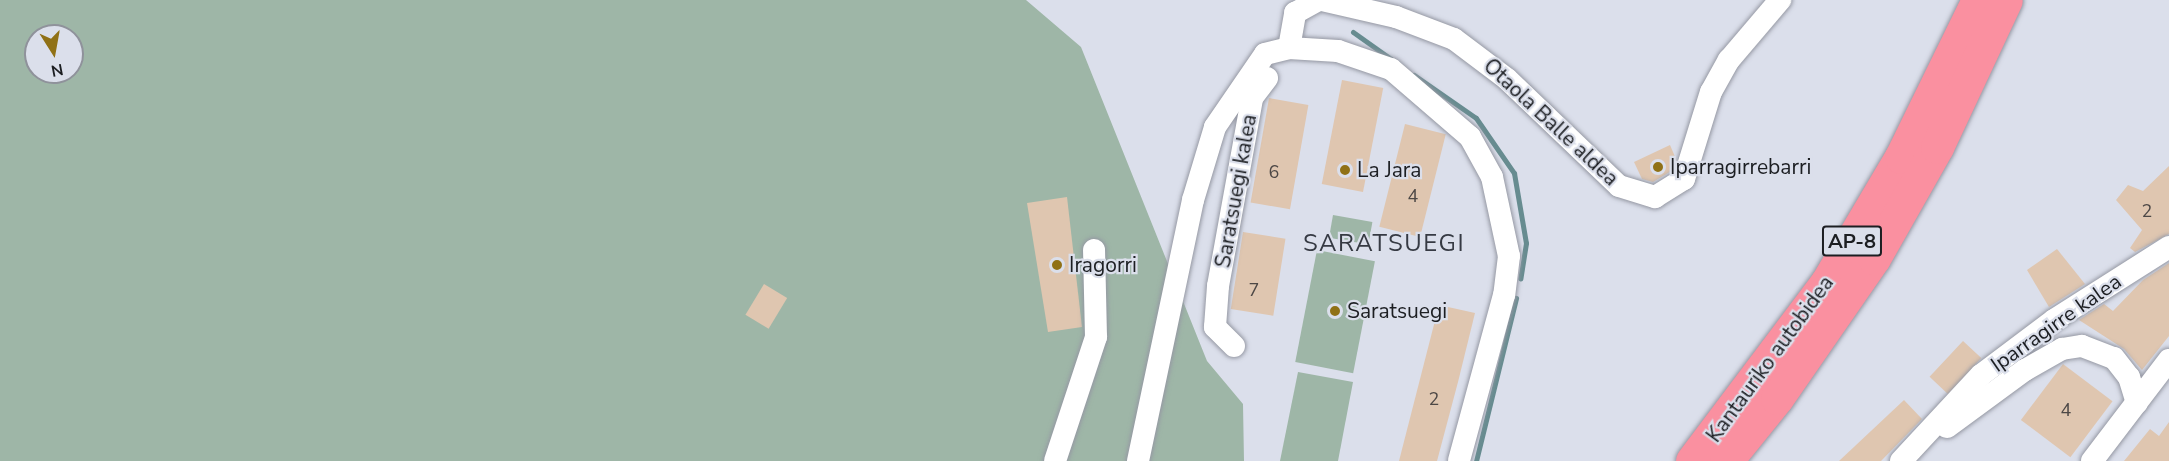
<!DOCTYPE html>
<html>
<head>
<meta charset="utf-8">
<style>
  body { margin:0 }
  #map { position:relative; width:2169px; height:461px; overflow:hidden; background:#dbdfeb; font-family:"Nunito Sans",sans-serif }
  div>[style] { position:absolute }
  [style*='--x'] { left:calc(var(--x)*1px); top:calc(var(--y)*1px); width:calc(var(--w)*1px); rotate:calc(var(--a)*1deg) }
  .green>* { inset:0; background:#9eb6a7; transform-origin:0 0 }
  .stream>* { height:5px; margin:-2.5px; padding:0 2.5px; transform-origin:2.5px; border-radius:2.5px; background:#678c90 }
  .building>* { inset:0; background:#dfc6b0; transform-origin:0 0 }
  .roads { filter:drop-shadow(0 0 2px #9598a3) drop-shadow(0 0 2px #9598a3) }
  .minor>* { height:22px; margin:-11px; padding:0 11px; transform-origin:11px; border-radius:11px; background:#fff }
  .highway>* { height:33px; margin:-16.5px; padding:0 16.5px; transform-origin:16.5px; border-radius:16.5px; background:#fa90a0 }
  .dots>* { width:16px; height:16px; translate:-50% -50%; box-sizing:border-box; border:3px solid #dbdfeb; border-radius:50% }
  span { translate:-50% -50%; white-space:nowrap; text-align:center; line-height:1.15; -webkit-text-stroke:4.5px #dbdfeb; paint-order:stroke }
  .number-label { font-size:18px; color:#4d4846 }
  .number-label span { -webkit-text-stroke-width:0 }
  .shield-label span { padding:2px 4px; background:#dbdfeb; border:2px solid; border-radius:4px; -webkit-text-stroke-width:0 }
  .shield-label { font-size:20px; color:#1c1e22; font-weight:700 }
  .street-label { font-size:21px; color:#1c1e22 }
  .poi-label { font-size:21px; color:#1c1e22 }
  .left { translate:0 -50%; text-align:left }
  .quarter-label { font-size:24px; color:#363a43; letter-spacing:1.5px }
  .north { position:absolute; left:24px; top:24px; width:60px; height:60px; box-sizing:border-box; background:#dbdfeb; border:2px solid #8f929b; border-radius:50%; rotate:169deg; font-size:16px; font-weight:700; line-height:24px; text-align:center; color:#1c1e22 }
  .north::after { content:''; display:block; margin:auto; width:21px; height:27px; background:#907116; clip-path:polygon(50% 0,100% 100%,50% 72%,0 100%) }
</style>
</head>
<body>
<div id="map">
  <div class="green">
    <div style="clip-path:polygon(evenodd,0 0,1026px 0,1081px 47px,1207px 361px,1243px 404px,1244px 461px,0 461px,0 0,36px 36px,72px 36px,72px 72px,36px 72px,36px 36px)"></div>
    <div style="left:1333px;top:215px;width:40px;height:23px;rotate:10deg"></div>
    <div style="left:1317px;top:250px;width:59px;height:114px;rotate:11deg"></div>
    <div style="clip-path:polygon(1298px 372px,1353px 382px,1338px 461px,1280px 461px)"></div>
  </div>
  <div class="stream">
    <div style="--x:1353;--y:32;--w:47;--a:35.4"></div>
    <div style="--x:1414;--y:75;--w:75;--a:34.7"></div>
    <div style="--x:1476;--y:118;--w:67;--a:55.4"></div>
    <div style="--x:1514;--y:173;--w:71;--a:80.3"></div>
    <div style="--x:1526;--y:243;--w:36;--a:99"></div>
    <div style="--x:1476;--y:461;--w:168;--a:-76.2"></div>
  </div>
  <div class="building">
    <div style="left:1342px;top:80px;width:42px;height:106px;rotate:11deg"></div>
    <div style="left:1269px;top:98px;width:40px;height:106px;rotate:10deg"></div>
    <div style="left:1405px;top:124px;width:42px;height:106px;rotate:14deg"></div>
    <div style="clip-path:polygon(1670px 145px,1676px 159px,1673px 170px,1653px 182px,1642px 179px,1634px 162px)"></div>
    <div style="clip-path:polygon(2169px 166px,2169px 234px,2135px 252px,2130px 248px,2142px 230px,2116px 200px,2128px 185px,2143px 191px)"></div>
    <div style="clip-path:polygon(1067px 197px,1082px 327px,1048px 332px,1027px 203px)"></div>
    <div style="left:1243px;top:232px;width:43px;height:78px;rotate:9deg"></div>
    <div style="clip-path:polygon(2057px 249px,2085px 284px,2049px 307px,2027px 270px)"></div>
    <div style="clip-path:polygon(2169px 263px,2169px 336px,2142px 370px,2124px 349px,2079px 320px,2104px 304px,2113px 311px,2143px 280px)"></div>
    <div style="left:764px;top:284px;width:27px;height:36px;rotate:31deg"></div>
    <div style="clip-path:polygon(1439px 305px,1475px 313px,1458px 382px,1437px 461px,1399px 461px)"></div>
    <div style="left:1963px;top:341px;width:25px;height:49px;rotate:43deg"></div>
    <div style="left:2063px;top:364px;width:62px;height:70px;rotate:37deg"></div>
    <div style="clip-path:polygon(1904px 400px,1922px 419px,1881px 461px,1839px 461px)"></div>
    <div style="clip-path:polygon(2169px 422px,2169px 461px,2124px 461px,2150px 429px,2159px 436px)"></div>
  </div>
  <div class="roads">
    <div class="minor">
      <div style="--x:1322;--y:0;--w:76;--a:12.9"></div>
      <div style="--x:1396;--y:17;--w:62;--a:20.8"></div>
      <div style="--x:1454;--y:39;--w:66;--a:37"></div>
      <div style="--x:1507;--y:79;--w:155;--a:43.7"></div>
      <div style="--x:1619;--y:186;--w:38;--a:17"></div>
      <div style="--x:1655;--y:197;--w:34;--a:-32"></div>
      <div style="--x:1684;--y:179;--w:91;--a:-72.8"></div>
      <div style="--x:1711;--y:92;--w:37;--a:-61"></div>
      <div style="--x:1729;--y:60;--w:79;--a:-49.6"></div>
      <div style="--x:1289;--y:48;--w:36;--a:-80"></div>
      <div style="--x:1295;--y:13;--w:26;--a:-29"></div>
      <div style="--x:1234;--y:346;--w:27;--a:-135"></div>
      <div style="--x:1215;--y:327;--w:41;--a:-85.8"></div>
      <div style="--x:1218;--y:286;--w:191;--a:-79.7"></div>
      <div style="--x:1252;--y:98;--w:25;--a:-53"></div>
      <div style="--x:1947;--y:427;--w:97;--a:-36.2"></div>
      <div style="--x:2025;--y:370;--w:43;--a:-29.6"></div>
      <div style="--x:2062;--y:349;--w:20;--a:-9"></div>
      <div style="--x:2082;--y:346;--w:34;--a:21"></div>
      <div style="--x:2114;--y:358;--w:24;--a:52"></div>
      <div style="--x:2129;--y:377;--w:27;--a:73"></div>
      <div style="--x:1055;--y:461;--w:131;--a:-71.7"></div>
      <div style="--x:1096;--y:337;--w:87;--a:-91.3"></div>
      <div style="--x:1138;--y:461;--w:267;--a:-78.1"></div>
      <div style="--x:1193;--y:200;--w:76;--a:-73.2"></div>
      <div style="--x:1215;--y:127;--w:88;--a:-55.6"></div>
      <div style="--x:1265;--y:54;--w:25;--a:-14"></div>
      <div style="--x:1289;--y:48;--w:49;--a:3.5"></div>
      <div style="--x:1338;--y:51;--w:56;--a:18.8"></div>
      <div style="--x:1391;--y:69;--w:104;--a:40.7"></div>
      <div style="--x:1470;--y:137;--w:46;--a:61.2"></div>
      <div style="--x:1492;--y:177;--w:81;--a:77.9"></div>
      <div style="--x:1509;--y:256;--w:39;--a:97"></div>
      <div style="--x:1504;--y:295;--w:172;--a:105.2"></div>
      <div style="--x:1901;--y:461;--w:117;--a:-47.1"></div>
      <div style="--x:1981;--y:375;--w:91;--a:-37"></div>
      <div style="--x:2054;--y:320;--w:136;--a:-32.4"></div>
      <div style="--x:2092;--y:461;--w:127;--a:-52.7"></div>
    </div>
    <div class="highway">
      <div style="--x:1692;--y:461;--w:224;--a:-53"></div>
      <div style="--x:1827;--y:282;--w:145;--a:-59.4"></div>
      <div style="--x:1901;--y:157;--w:175;--a:-63.9"></div>
      <div style="--x:1726;--y:461;--w:81;--a:-51"></div>
      <div style="--x:1777;--y:398;--w:170;--a:-55.3"></div>
      <div style="--x:1874;--y:258;--w:128;--a:-60.4"></div>
      <div style="--x:1937;--y:147;--w:162;--a:-64.9"></div>
    </div>
  </div>
  <div class="dots">
    <div style="left:1658px;top:167px;background:#907116"></div>
    <div style="left:1345px;top:170px;background:#907116"></div>
    <div style="left:1057px;top:265px;background:#907116"></div>
    <div style="left:1335px;top:311px;background:#907116"></div>
  </div>
  <div class="number-label">
    <span style="left:1274px;top:172px">6</span>
    <span style="left:1413px;top:196px">4</span>
    <span style="left:2147px;top:211px">2</span>
    <span style="left:1254px;top:290px">7</span>
    <span style="left:1434px;top:399px">2</span>
    <span style="left:2066px;top:410px">4</span>
  </div>
  <div class="shield-label">
    <span style="left:1852px;top:241px">AP-8</span>
  </div>
  <div class="street-label">
    <span style="left:1551px;top:122px;rotate:43deg">Otaola Balle aldea</span>
    <span style="left:1236px;top:191px;rotate:-80deg">Saratsuegi kalea</span>
    <span style="left:2056px;top:323px;rotate:-35deg">Iparragirre kalea</span>
    <span style="left:1770px;top:359px;rotate:-54deg">Kantauriko autobidea</span>
  </div>
  <div class="poi-label">
    <span class="left" style="left:1670px;top:167px">Iparragirrebarri</span>
    <span class="left" style="left:1357px;top:170px">La Jara</span>
    <span class="left" style="left:1069px;top:265px">Iragorri</span>
    <span class="left" style="left:1347px;top:311px">Saratsuegi</span>
  </div>
  <div class="quarter-label">
    <span style="left:1384px;top:244px">SARATSUEGI</span>
  </div>
  <div class="north">N</div>
</div>
</body>
</html>
